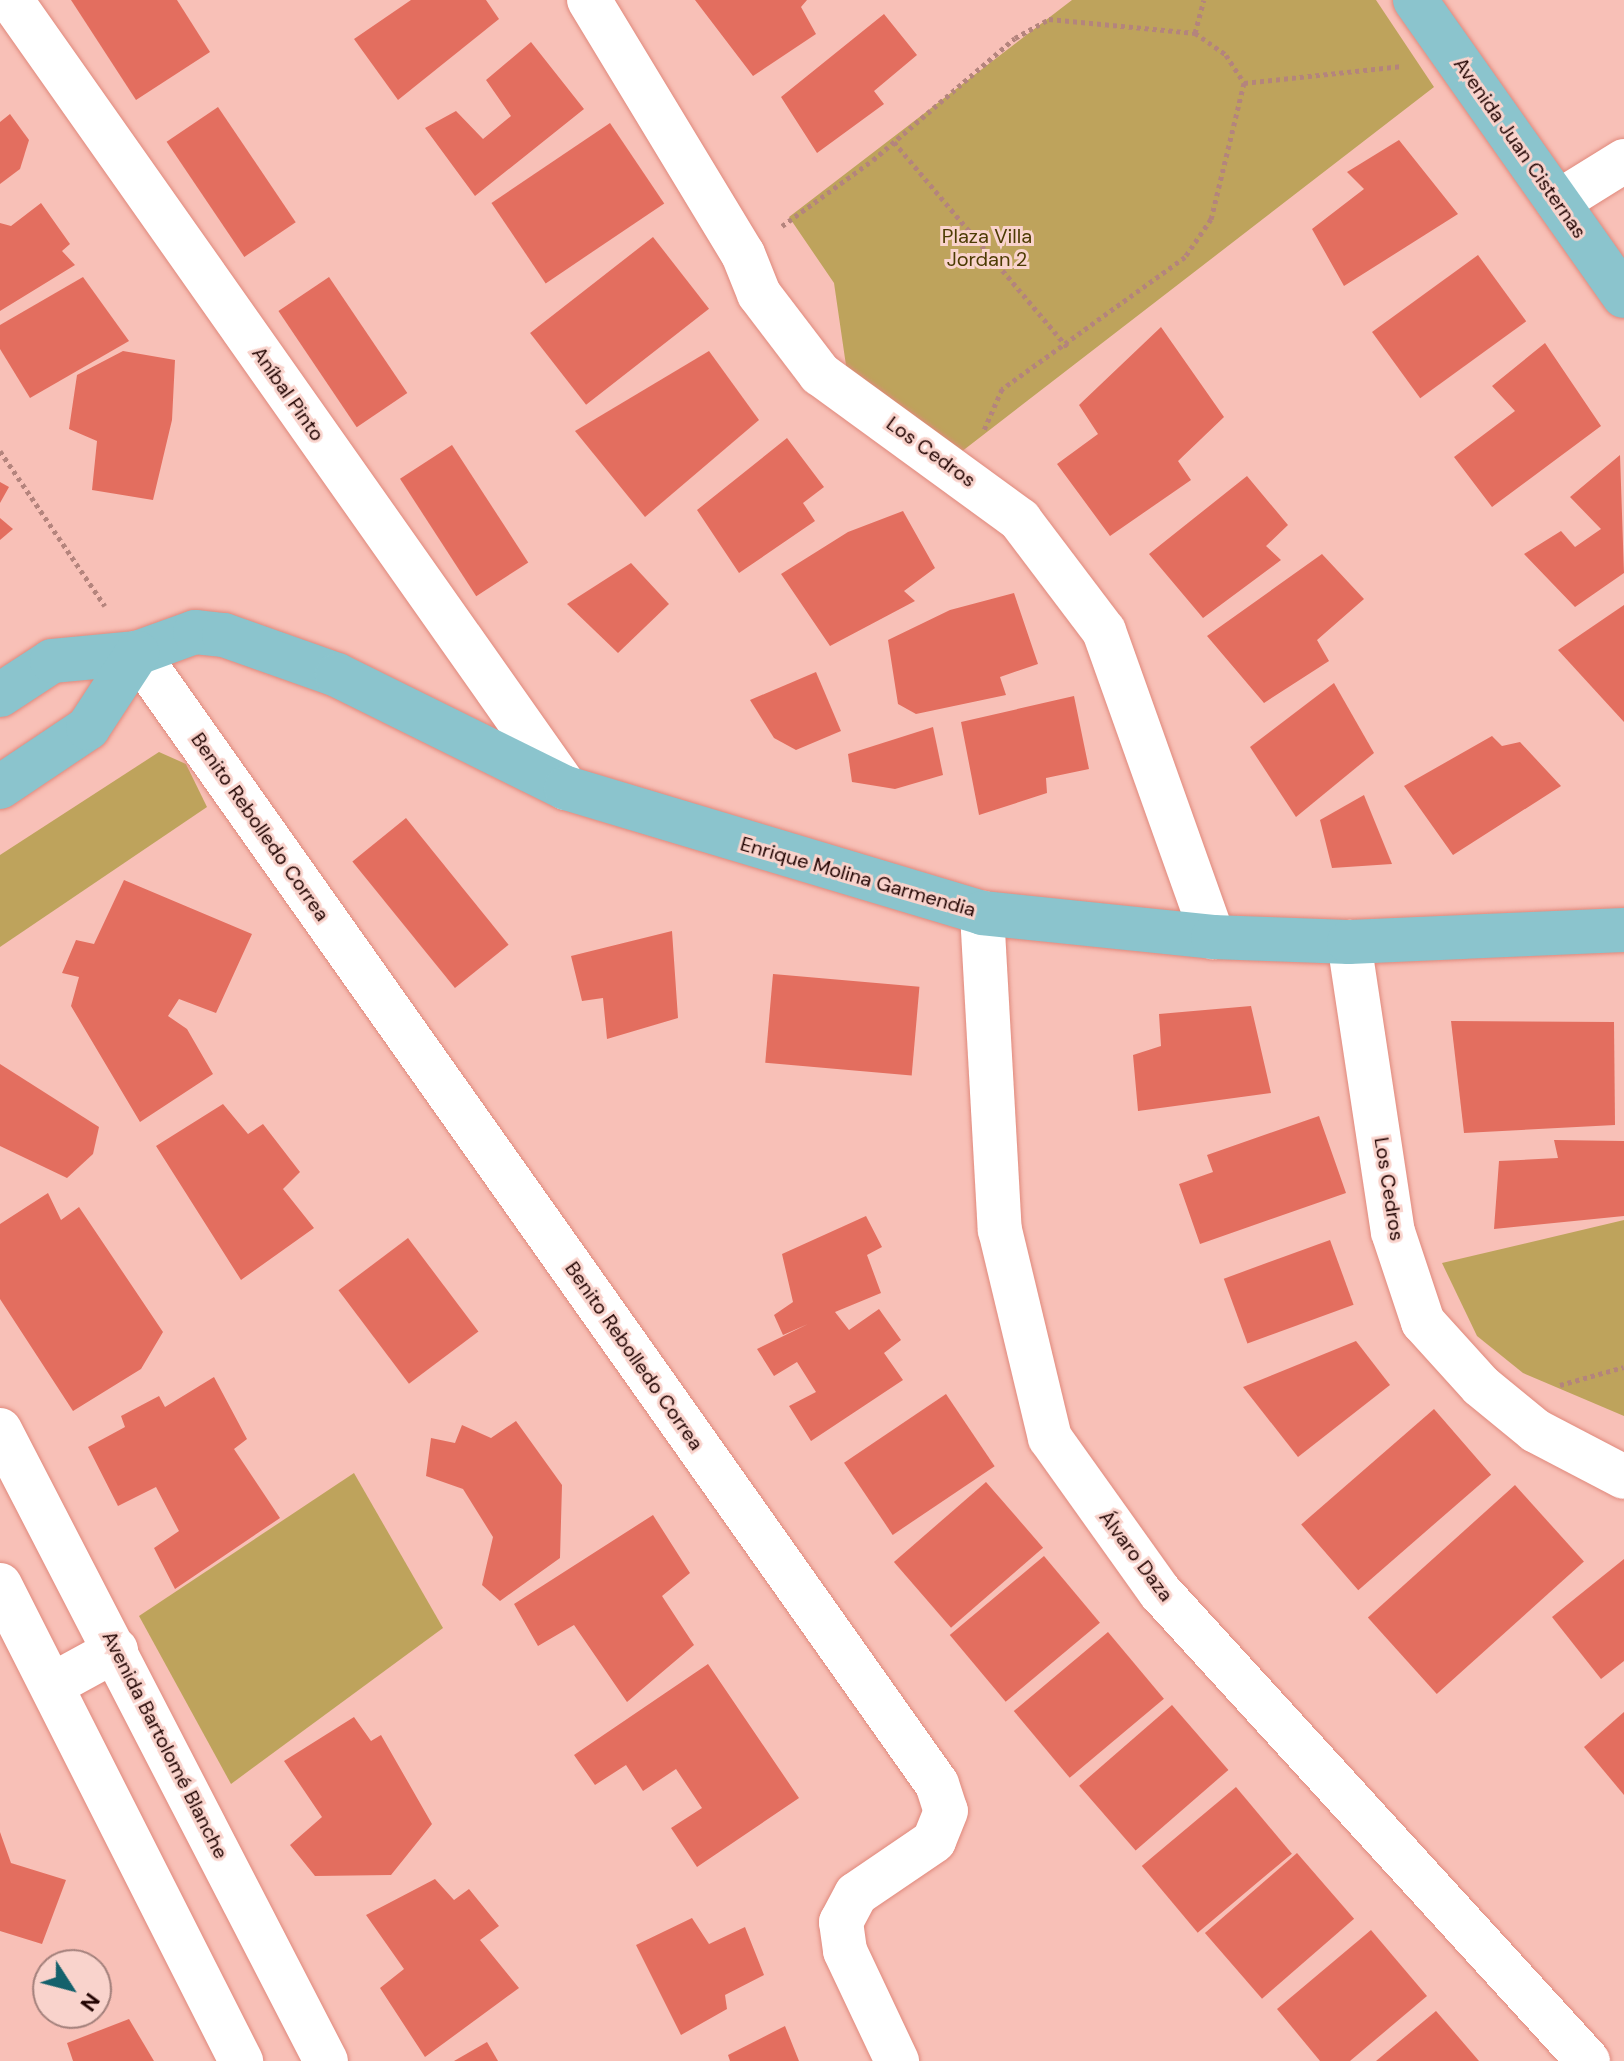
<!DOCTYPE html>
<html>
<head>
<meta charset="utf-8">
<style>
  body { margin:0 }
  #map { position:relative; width:1624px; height:2061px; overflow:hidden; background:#f8c0b7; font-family:"DM Sans",sans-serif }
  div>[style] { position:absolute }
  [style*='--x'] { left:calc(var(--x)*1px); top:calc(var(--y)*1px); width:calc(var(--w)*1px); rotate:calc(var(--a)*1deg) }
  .green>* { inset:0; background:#bea35c }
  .building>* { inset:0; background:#e36e5f; transform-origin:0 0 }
  .path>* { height:5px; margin-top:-2.5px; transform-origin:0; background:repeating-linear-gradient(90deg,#b4847d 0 4px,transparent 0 8px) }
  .roads { filter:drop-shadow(0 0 2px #e0897c) drop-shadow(0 0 2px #e0897c) }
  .minor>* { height:44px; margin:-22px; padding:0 22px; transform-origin:22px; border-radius:22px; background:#fff }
  .major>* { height:44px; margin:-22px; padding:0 22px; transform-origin:22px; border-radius:22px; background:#8bc4cd }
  span { translate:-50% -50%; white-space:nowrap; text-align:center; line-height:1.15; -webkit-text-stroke:6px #f9d3cc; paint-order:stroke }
  .street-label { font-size:20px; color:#220402 }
  .park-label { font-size:20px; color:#4c3b03 }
  .north { position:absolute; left:32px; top:1949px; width:80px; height:80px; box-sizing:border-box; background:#f9d3cc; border:2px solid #a3807b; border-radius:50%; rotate:126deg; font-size:22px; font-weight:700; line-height:32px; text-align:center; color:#220402 }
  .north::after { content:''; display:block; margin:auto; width:28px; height:36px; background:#14616c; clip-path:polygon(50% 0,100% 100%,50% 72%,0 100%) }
</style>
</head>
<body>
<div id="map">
  <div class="green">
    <div style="clip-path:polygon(1072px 0,1376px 0,1434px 87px,952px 459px,849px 386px,834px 283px,789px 217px)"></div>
    <div style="clip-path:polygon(159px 752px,186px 764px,207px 807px,0 947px,0 855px)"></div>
    <div style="clip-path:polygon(1624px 1220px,1624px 1416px,1523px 1373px,1477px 1336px,1442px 1263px)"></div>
    <div style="clip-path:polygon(354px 1473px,443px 1628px,231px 1784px,139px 1616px)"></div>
  </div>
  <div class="building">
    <div style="clip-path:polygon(71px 0,177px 0,210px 52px,136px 100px)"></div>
    <div style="clip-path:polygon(411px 0,486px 0,499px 19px,398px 100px,354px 39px)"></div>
    <div style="clip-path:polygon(695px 0,807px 0,801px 7px,816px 34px,753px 76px)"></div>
    <div style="clip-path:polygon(884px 14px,917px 55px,874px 91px,884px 104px,817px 153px,781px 97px)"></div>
    <div style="clip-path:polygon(531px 42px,584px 109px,475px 196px,425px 128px,456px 111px,483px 139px,511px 116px,486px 80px)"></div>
    <div style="left:218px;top:107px;width:139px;height:62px;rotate:56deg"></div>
    <div style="clip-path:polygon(10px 114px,29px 140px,20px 169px,0 184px,0 122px)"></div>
    <div style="left:610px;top:123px;width:97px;height:143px;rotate:56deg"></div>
    <div style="clip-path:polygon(1399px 140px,1458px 214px,1344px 286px,1312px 229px,1364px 189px,1347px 172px)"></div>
    <div style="clip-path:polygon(41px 203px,70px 244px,62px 251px,75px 265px,0 311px,0 223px,11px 226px)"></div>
    <div style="left:653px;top:237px;width:91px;height:156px;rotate:52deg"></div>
    <div style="left:1478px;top:255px;width:82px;height:131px;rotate:54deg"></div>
    <div style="clip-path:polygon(83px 277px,129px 341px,30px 398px,0 349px,0 325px)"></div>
    <div style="left:329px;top:277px;width:140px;height:61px;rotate:56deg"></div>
    <div style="clip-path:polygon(1161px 327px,1224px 417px,1178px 461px,1191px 480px,1110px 536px,1057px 464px,1098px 434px,1079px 405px)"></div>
    <div style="clip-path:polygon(1545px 343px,1601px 426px,1492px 507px,1454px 457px,1515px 411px,1492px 386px)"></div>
    <div style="clip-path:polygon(123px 351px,175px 360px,172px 420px,153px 500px,92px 490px,97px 441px,69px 429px,77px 375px)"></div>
    <div style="clip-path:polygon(709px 351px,759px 420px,645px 517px,575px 431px)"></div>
    <div style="clip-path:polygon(787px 438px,824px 487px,803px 503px,815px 521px,739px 573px,697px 510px)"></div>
    <div style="left:452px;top:445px;width:140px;height:62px;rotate:57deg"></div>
    <div style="clip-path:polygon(1620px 455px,1624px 573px,1575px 607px,1524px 554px,1561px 531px,1575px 547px,1601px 529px,1570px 497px)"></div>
    <div style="clip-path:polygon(1247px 476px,1288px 525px,1266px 546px,1281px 560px,1203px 618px,1149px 554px)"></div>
    <div style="clip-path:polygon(0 482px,9px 487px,0 503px)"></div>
    <div style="clip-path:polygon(903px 511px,935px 568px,904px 591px,915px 601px,830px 646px,781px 574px,848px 532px)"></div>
    <div style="clip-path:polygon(0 518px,13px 529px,0 540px)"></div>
    <div style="clip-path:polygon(1322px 554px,1364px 599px,1317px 640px,1329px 661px,1264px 703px,1207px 636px)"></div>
    <div style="clip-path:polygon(631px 563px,669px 604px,618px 653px,567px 604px)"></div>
    <div style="clip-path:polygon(1014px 593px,1038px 664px,1000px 677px,1006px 695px,916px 714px,898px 704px,888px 640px,950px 610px)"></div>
    <div style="clip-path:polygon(1624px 605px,1624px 722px,1558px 650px)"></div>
    <div style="clip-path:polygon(816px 672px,841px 731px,796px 750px,774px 738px,750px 700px)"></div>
    <div style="clip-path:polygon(1334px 683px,1374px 753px,1296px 817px,1250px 747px)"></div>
    <div style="clip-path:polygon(1074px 696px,1089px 769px,1046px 778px,1047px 793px,979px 815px,961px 722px)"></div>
    <div style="clip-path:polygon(933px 727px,943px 775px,895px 789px,852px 782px,848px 754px)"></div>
    <div style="clip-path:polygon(1492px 736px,1502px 746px,1520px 742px,1561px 786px,1453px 855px,1404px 786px)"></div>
    <div style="clip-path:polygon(1364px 795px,1392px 864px,1332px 868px,1320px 820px)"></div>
    <div style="left:406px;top:818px;width:163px;height:69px;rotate:51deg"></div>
    <div style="clip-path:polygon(124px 880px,252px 934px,216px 1013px,179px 999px,168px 1016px,187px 1029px,213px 1074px,140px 1122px,71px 1006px,79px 977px,62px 973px,76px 940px,94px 944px)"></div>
    <div style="clip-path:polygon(672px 931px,678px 1018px,607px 1039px,603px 998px,582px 1001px,571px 956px)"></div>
    <div style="left:773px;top:974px;width:147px;height:89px;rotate:5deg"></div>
    <div style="clip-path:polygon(1251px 1006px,1271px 1093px,1138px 1111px,1133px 1055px,1161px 1046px,1159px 1014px)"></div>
    <div style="clip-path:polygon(1451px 1021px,1614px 1022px,1615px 1125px,1464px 1133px)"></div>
    <div style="clip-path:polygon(0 1064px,99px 1127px,93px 1154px,67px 1178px,0 1146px)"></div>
    <div style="clip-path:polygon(223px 1104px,248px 1134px,263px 1124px,300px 1172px,283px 1189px,314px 1228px,241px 1280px,156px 1146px)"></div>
    <div style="clip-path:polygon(1319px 1116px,1346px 1193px,1200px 1244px,1179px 1184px,1213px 1172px,1207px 1155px)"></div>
    <div style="clip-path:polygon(1554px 1140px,1624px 1141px,1624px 1216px,1494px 1229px,1499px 1161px,1558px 1158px)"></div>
    <div style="clip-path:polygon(48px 1193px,61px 1220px,79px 1207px,163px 1332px,141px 1369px,73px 1411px,0 1299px,0 1224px)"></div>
    <div style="clip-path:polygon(866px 1216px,882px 1247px,867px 1255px,881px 1293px,835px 1312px,849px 1330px,879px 1309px,901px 1340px,884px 1353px,903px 1380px,811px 1441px,789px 1406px,816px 1392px,797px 1362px,774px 1376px,757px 1349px,808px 1324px,783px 1335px,774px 1315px,793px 1302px,782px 1254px)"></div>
    <div style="left:408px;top:1238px;width:117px;height:87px;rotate:53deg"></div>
    <div style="left:1330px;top:1240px;width:69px;height:113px;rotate:70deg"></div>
    <div style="clip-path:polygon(1356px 1341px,1390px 1385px,1298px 1457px,1243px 1387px)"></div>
    <div style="clip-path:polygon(214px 1377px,247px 1439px,234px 1449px,280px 1518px,175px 1589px,154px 1548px,179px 1531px,156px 1487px,118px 1506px,88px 1447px,125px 1427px,121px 1416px,159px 1396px,165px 1407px)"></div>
    <div style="left:946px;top:1394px;width:87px;height:123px;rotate:56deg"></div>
    <div style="left:1434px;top:1409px;width:87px;height:176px;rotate:49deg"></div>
    <div style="clip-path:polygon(516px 1421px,562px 1485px,560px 1558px,500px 1601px,482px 1585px,493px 1537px,463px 1489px,426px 1476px,431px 1438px,455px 1443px,462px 1425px,491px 1438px)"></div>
    <div style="left:986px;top:1482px;width:87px;height:122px;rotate:49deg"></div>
    <div style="left:1515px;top:1485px;width:103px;height:198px;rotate:48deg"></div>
    <div style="clip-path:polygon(653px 1515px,690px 1573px,662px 1596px,694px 1645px,627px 1702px,574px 1625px,538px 1646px,514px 1604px)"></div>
    <div style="left:1044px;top:1556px;width:87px;height:123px;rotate:50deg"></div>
    <div style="clip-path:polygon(1624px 1559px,1624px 1661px,1601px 1679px,1552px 1617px)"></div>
    <div style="left:1108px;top:1632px;width:87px;height:123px;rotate:50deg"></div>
    <div style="clip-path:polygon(708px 1664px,799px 1798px,697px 1867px,671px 1828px,702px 1808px,676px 1769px,643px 1791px,626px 1765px,595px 1785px,574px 1755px)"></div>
    <div style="left:1172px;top:1705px;width:86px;height:123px;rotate:49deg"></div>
    <div style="clip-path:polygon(1624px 1712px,1624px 1795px,1584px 1747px)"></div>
    <div style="clip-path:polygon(354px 1717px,371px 1741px,381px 1735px,432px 1824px,391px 1875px,315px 1876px,290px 1845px,322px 1817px,284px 1761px)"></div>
    <div style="left:1236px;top:1787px;width:87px;height:123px;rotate:50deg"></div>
    <div style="clip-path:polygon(0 1832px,11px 1863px,66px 1880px,42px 1944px,0 1931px)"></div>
    <div style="left:1297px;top:1853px;width:87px;height:122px;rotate:49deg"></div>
    <div style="clip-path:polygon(435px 1879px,454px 1900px,469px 1889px,499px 1926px,480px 1940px,519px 1988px,425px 2057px,380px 1988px,404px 1969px,366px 1915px)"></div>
    <div style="clip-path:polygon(692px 1918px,709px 1944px,745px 1927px,764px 1975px,725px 1995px,727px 2009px,681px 2035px,636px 1945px)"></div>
    <div style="clip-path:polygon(1371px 1930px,1427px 1996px,1350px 2061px,1320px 2061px,1277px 2009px)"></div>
    <div style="clip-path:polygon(1436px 2011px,1479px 2061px,1376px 2061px)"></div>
    <div style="clip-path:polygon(129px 2019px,154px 2061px,73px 2061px,67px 2043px)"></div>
    <div style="clip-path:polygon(785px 2026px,799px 2061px,730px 2061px,728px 2055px)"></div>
    <div style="clip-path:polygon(487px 2042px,498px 2061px,454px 2061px)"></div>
  </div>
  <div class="path">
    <div style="--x:1195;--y:33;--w:34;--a:-75"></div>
    <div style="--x:1244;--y:83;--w:159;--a:-6.1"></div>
    <div style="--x:894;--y:142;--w:270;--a:49.8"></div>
    <div style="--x:782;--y:226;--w:112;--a:-36"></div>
    <div style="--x:873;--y:160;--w:187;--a:-40.7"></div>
    <div style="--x:1015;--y:38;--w:39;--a:-29"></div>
    <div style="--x:1049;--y:19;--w:147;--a:5.5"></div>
    <div style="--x:1195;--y:33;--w:38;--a:35"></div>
    <div style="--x:1226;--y:55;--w:33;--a:57"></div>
    <div style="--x:1244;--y:83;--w:140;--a:103.6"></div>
    <div style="--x:1211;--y:219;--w:46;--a:124.4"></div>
    <div style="--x:1185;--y:257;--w:226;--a:144.2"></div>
    <div style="--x:1002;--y:389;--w:45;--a:113.7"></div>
    <div style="--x:0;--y:451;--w:187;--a:55.9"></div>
    <div style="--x:1560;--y:1385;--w:66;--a:-15.7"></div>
  </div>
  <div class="roads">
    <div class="minor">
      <div style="--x:11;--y:0;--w:964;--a:54.84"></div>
      <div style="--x:589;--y:0;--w:297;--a:58.8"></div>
      <div style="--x:743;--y:254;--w:43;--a:68.2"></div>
      <div style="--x:759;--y:294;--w:101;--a:52.7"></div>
      <div style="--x:820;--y:374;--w:248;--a:36.1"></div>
      <div style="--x:1020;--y:520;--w:139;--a:52.9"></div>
      <div style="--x:1104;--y:631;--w:325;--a:70.4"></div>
      <div style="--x:1558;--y:202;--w:78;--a:-31.8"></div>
      <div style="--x:137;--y:653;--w:1385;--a:54.73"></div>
      <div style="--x:937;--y:1784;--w:28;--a:72"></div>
      <div style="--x:946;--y:1811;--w:32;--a:112"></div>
      <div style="--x:934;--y:1841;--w:94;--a:145.8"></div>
      <div style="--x:856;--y:1894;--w:32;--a:118"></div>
      <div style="--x:841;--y:1922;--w:29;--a:82"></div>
      <div style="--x:845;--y:1951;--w:122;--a:64.7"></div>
      <div style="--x:982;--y:913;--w:318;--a:86.8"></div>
      <div style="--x:1000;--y:1230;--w:214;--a:76.5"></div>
      <div style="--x:1050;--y:1438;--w:189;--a:54.5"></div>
      <div style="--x:1160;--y:1592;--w:635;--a:47.62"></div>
      <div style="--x:1349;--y:942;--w:293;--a:81.4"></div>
      <div style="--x:1393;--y:1232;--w:95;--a:71.6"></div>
      <div style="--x:1423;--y:1322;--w:86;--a:47.8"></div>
      <div style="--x:1481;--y:1386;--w:71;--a:39.3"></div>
      <div style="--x:1536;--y:1431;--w:99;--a:27.6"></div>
      <div style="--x:0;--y:1430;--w:710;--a:62.68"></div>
      <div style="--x:0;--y:1585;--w:534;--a:63.15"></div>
      <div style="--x:52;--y:1685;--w:73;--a:-28.7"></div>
    </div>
    <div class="major">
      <div style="--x:1415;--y:0;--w:362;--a:54.8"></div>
      <div style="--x:0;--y:695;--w:62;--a:-33.2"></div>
      <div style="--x:52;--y:661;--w:85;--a:-5.4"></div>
      <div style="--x:137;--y:653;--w:62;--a:-19.9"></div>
      <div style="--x:195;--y:632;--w:29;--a:6"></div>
      <div style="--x:224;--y:635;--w:120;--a:19.5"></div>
      <div style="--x:337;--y:675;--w:255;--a:26.3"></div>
      <div style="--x:566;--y:788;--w:434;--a:16.7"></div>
      <div style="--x:982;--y:913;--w:232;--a:5.9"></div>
      <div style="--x:1213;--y:937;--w:136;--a:2.1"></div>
      <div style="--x:1349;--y:942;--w:275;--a:-2.5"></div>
      <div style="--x:0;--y:787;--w:106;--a:-33.8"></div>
      <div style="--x:88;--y:728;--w:90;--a:-56.8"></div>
    </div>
  </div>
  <div class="street-label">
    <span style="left:1520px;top:148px;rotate:55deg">Avenida Juan Cisternas</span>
    <span style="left:288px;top:394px;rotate:55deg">Aníbal Pinto</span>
    <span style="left:931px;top:452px;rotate:36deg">Los Cedros</span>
    <span style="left:260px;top:827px;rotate:55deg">Benito Rebolledo Correa</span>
    <span style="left:858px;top:877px;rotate:16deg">Enrique Molina Garmendia</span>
    <span style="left:1389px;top:1189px;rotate:81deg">Los Cedros</span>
    <span style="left:634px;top:1356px;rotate:55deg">Benito Rebolledo Correa</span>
    <span style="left:1136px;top:1556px;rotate:53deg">Álvaro Daza</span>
    <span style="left:165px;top:1745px;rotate:63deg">Avenida Bartolomé Blanche</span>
  </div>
  <div class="park-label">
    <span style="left:987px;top:248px">Plaza Villa<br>Jordan 2</span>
  </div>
  <div class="north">N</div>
</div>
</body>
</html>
